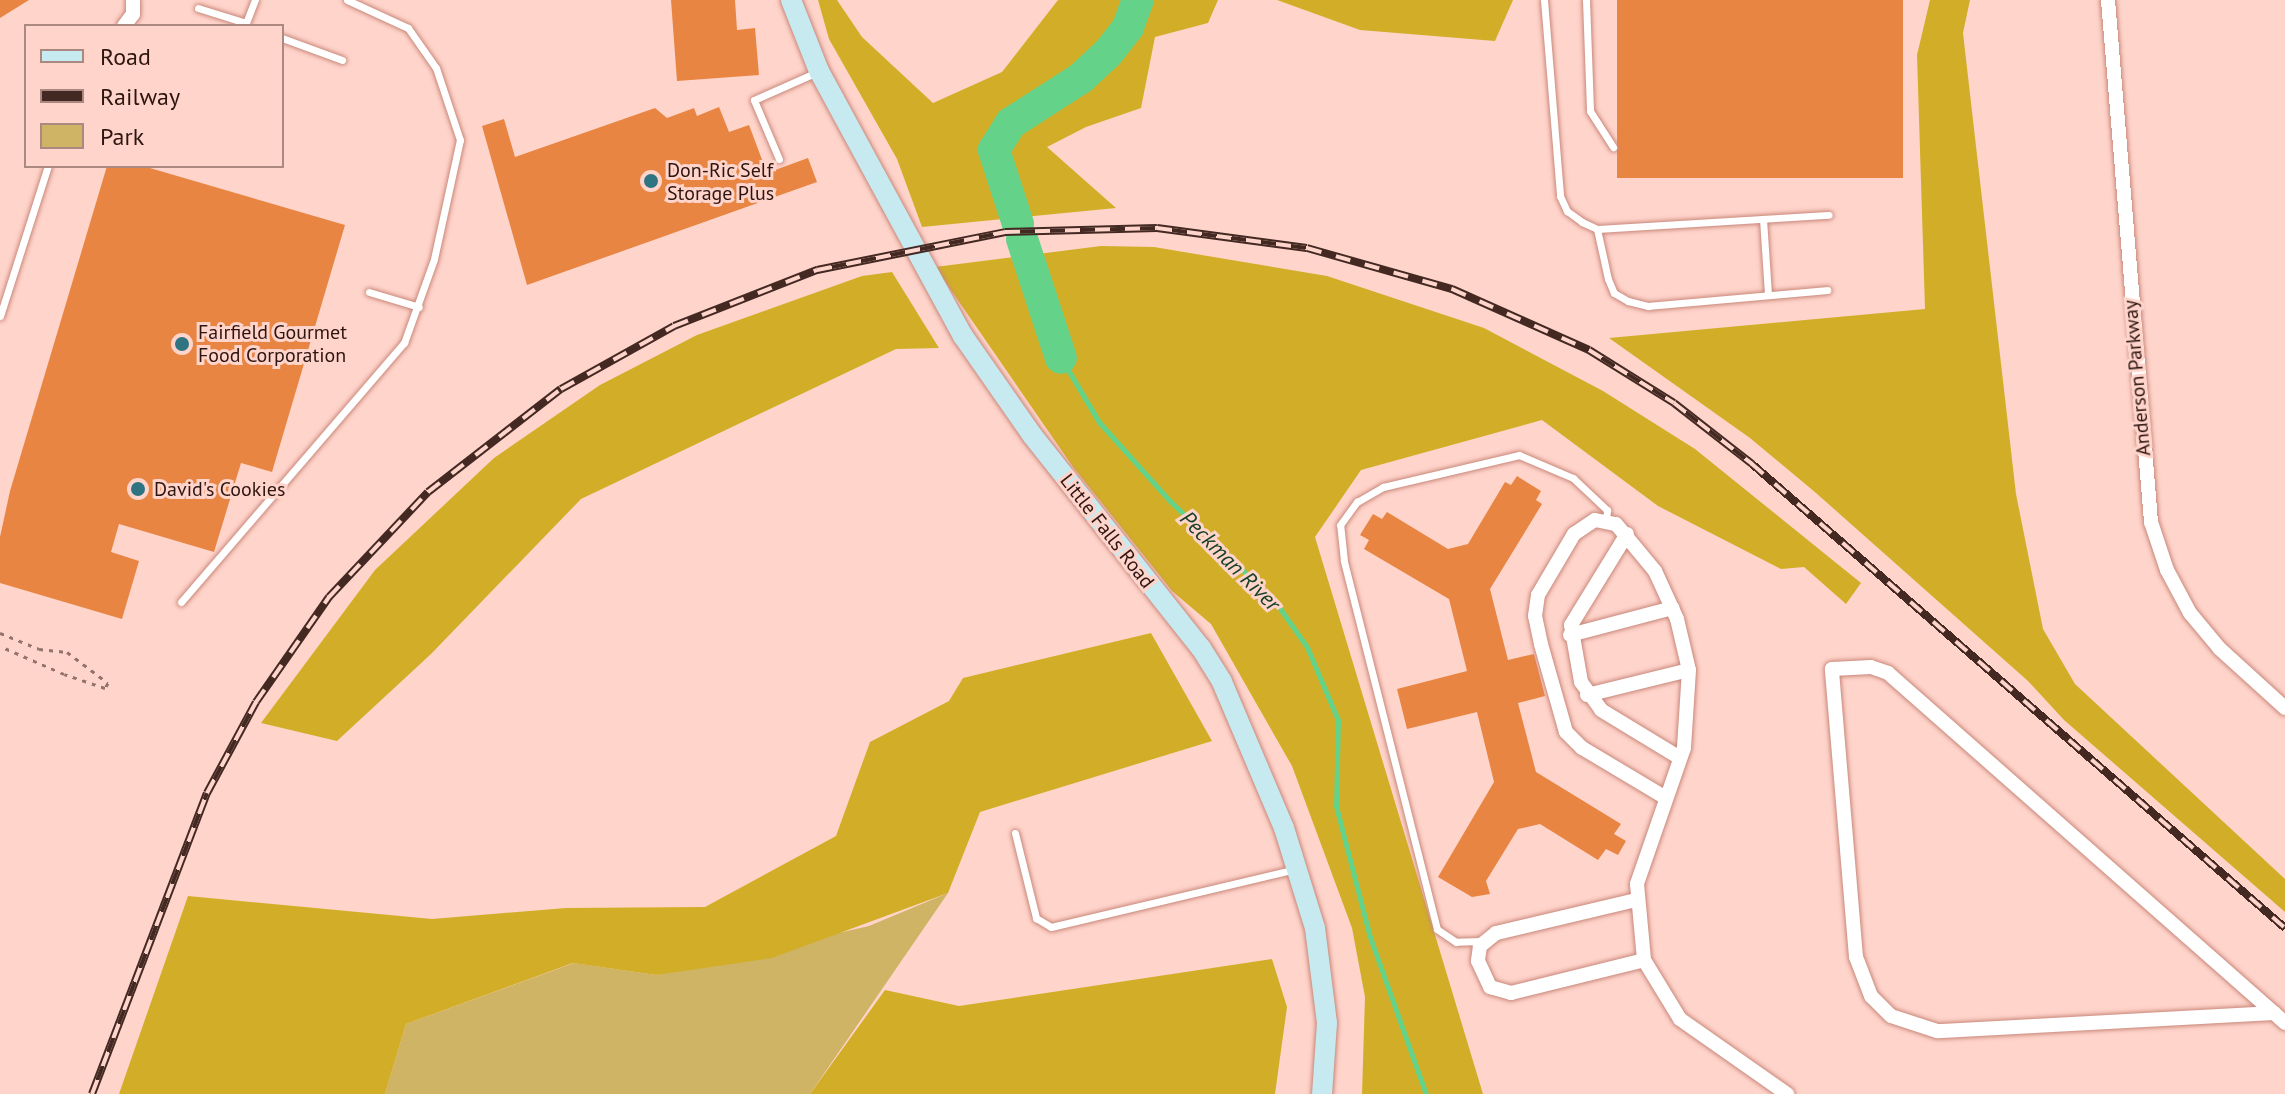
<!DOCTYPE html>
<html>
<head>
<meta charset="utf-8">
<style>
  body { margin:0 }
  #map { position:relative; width:2285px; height:1094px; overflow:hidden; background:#ffd4cb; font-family:"PT Sans",sans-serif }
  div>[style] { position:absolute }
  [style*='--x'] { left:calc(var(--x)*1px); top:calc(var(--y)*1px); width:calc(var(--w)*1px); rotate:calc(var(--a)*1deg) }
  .green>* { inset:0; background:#ceb464 }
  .forest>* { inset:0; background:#d2ae28 }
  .stream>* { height:5px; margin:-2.5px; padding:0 2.5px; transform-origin:2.5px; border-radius:2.5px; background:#65d289 }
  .river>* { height:32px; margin:-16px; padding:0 16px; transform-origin:16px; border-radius:16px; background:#65d289 }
  .building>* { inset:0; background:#e88542; transform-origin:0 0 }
  .path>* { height:3px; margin-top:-1.5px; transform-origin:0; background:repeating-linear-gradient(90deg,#94736c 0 4px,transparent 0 10px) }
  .roads { filter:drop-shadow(0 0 2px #c9887a) drop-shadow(0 0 2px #c9887a) }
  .lane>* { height:7px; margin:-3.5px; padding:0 3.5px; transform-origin:3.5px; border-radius:3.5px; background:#fff }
  .street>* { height:14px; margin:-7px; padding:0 7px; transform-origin:7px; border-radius:7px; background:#fff }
  .secondary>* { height:20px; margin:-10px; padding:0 10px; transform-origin:10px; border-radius:10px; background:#c7eaf1 }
  .rail>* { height:8px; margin-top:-4px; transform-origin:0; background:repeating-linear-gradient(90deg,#ffd4cb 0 15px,#442923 0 30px); box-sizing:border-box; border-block:2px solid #442923 }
  .dots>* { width:22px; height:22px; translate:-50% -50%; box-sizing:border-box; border:4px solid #ffd4cb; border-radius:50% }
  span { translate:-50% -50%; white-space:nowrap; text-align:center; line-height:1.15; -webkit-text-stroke:6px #ffd4cb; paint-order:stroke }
  .poi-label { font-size:20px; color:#2e1510 }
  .left { translate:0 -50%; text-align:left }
  .street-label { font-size:20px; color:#2e1510 }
  .water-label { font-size:22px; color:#154125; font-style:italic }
  .legend { position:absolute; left:24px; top:24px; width:260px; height:144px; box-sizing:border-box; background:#ffd4cb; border:2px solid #ab8880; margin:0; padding:10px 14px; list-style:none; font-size:24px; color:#2e1510 }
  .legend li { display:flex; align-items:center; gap:16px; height:40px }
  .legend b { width:40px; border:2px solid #ab8880 }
</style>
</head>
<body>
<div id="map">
  <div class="green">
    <div style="clip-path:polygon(948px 893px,810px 1094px,385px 1094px,406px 1024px,574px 963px,656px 975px,869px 926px)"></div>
  </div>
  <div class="forest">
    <div style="clip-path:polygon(818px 0,837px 0,862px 37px,933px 103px,1002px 72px,1058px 0,1218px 0,1208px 23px,1155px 37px,1141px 108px,1086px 127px,1047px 147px,1116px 208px,922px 227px,897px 159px,829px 39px)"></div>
    <div style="clip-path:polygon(1277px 0,1513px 0,1495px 41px,1360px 30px)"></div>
    <div style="clip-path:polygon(1930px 0,1970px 0,1963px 33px,2016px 494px,2043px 629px,2075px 684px,2285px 879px,2285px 912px,2064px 720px,2028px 681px,1816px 493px,1750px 438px,1609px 338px,1925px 309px,1917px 55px)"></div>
    <div style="clip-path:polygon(1101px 246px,1154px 247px,1327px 276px,1484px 328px,1603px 391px,1695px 449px,1861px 583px,1846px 604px,1804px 567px,1781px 569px,1658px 506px,1542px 420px,1361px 470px,1315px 537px,1483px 1094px,1362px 1094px,1365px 997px,1352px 928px,1292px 766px,1211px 624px,1172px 591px,1073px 467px,935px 267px)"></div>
    <div style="clip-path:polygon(892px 272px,939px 348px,896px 349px,581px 499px,431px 654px,337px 741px,261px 723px,375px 570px,494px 458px,600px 385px,697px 335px,862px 276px)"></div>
    <div style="clip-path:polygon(1151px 633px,1212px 741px,980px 812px,948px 893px,772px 958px,656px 975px,573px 963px,406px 1024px,385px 1094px,119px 1094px,188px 896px,432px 919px,566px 908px,705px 907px,836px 836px,870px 742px,949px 701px,963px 678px)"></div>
    <div style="clip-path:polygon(1272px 959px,1287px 1007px,1275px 1094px,810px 1094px,885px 990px,959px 1006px)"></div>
  </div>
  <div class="stream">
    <div style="--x:1061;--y:358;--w:74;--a:59.3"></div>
    <div style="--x:1099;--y:422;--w:106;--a:48.1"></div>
    <div style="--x:1170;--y:501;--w:144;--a:43.6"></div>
    <div style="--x:1274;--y:600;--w:57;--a:54.9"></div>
    <div style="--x:1307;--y:647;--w:79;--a:67"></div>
    <div style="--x:1338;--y:720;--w:86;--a:91.3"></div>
    <div style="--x:1336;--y:806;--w:135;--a:75.5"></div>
    <div style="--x:1370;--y:937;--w:167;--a:70.4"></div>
  </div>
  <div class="river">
    <div style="--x:1018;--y:224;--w:78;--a:-108"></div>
    <div style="--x:994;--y:150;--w:32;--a:-58"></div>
    <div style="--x:1011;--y:123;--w:83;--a:-32.7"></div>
    <div style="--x:1081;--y:78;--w:37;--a:-43"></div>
    <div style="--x:1108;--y:53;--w:33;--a:-52"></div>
    <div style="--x:1128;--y:27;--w:29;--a:-70"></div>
    <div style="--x:1022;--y:239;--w:125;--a:71.9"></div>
  </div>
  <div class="building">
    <div style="clip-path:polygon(0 0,29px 0,0 18px)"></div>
    <div style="clip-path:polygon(671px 0,735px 0,737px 30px,755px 28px,759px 75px,677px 81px)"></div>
    <div style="left:1617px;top:0;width:286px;height:178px"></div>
    <div style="clip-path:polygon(719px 107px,729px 132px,749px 125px,767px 173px,808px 158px,817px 182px,527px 285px,482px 126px,504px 119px,515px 157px,655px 108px,667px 118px,694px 108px,697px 116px)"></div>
    <div style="clip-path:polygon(107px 166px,143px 166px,345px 225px,272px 472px,241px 463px,214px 552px,119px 524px,111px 552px,139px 561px,122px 619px,0 583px,0 537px,10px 491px)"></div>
    <div style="clip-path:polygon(1517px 476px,1541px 491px,1536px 500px,1542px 504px,1490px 589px,1508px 660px,1534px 654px,1545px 696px,1518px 703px,1536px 772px,1621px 824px,1614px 834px,1626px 841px,1618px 855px,1606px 849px,1598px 860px,1540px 824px,1518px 829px,1486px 881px,1490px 894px,1472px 897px,1438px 877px,1494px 782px,1477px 712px,1407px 729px,1397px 689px,1467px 671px,1449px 599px,1364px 549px,1369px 540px,1360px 535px,1373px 514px,1382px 519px,1387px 512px,1448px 549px,1468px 544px,1505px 482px,1511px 485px)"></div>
  </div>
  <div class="path">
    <div style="--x:0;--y:633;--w:42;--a:22.3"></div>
    <div style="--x:39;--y:649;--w:28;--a:6"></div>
    <div style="--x:67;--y:652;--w:51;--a:37.1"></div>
    <div style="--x:108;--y:683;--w:6;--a:121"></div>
    <div style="--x:105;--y:688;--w:43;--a:-161.1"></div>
    <div style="--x:64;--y:674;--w:70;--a:-156.4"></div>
  </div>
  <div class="roads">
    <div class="lane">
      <div style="--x:1544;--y:0;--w:197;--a:85.3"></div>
      <div style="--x:1560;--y:196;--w:17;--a:65"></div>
      <div style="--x:1567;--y:211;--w:19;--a:36"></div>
      <div style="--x:1582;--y:222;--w:17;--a:25"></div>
      <div style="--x:1597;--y:229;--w:232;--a:-3.5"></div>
      <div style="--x:1586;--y:0;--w:111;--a:87.9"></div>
      <div style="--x:1590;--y:111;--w:43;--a:57.4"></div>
      <div style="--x:198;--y:8;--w:50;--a:17.4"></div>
      <div style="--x:246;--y:23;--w:25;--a:-69"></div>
      <div style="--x:282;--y:38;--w:64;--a:20.1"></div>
      <div style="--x:779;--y:159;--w:64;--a:-113"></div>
      <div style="--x:754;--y:100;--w:69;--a:-24"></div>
      <div style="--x:1763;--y:219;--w:76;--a:86.2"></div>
      <div style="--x:1597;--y:229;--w:51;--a:77.6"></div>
      <div style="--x:1608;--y:279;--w:15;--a:67"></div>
      <div style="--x:1614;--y:293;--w:16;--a:30"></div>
      <div style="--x:1628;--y:301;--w:21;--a:14"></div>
      <div style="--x:1648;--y:306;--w:180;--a:-5.1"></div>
      <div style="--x:369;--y:292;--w:52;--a:16.7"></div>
      <div style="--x:0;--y:316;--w:157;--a:-72.3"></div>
      <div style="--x:181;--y:602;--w:342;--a:-49.3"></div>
      <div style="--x:404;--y:343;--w:89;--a:-70.3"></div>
      <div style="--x:434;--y:259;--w:122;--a:-77.7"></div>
      <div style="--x:460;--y:140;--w:76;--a:-108.4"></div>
      <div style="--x:436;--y:68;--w:49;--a:-125"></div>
      <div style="--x:408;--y:28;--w:67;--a:-155.3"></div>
      <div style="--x:1015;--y:833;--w:88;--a:76.1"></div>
      <div style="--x:1036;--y:918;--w:17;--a:31"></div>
      <div style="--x:1051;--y:927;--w:249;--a:-13.3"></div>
      <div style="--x:1481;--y:941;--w:25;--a:178"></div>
      <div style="--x:1456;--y:942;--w:23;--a:-146"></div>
      <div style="--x:1437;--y:929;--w:380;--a:-104.2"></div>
      <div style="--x:1344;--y:561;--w:36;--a:-96"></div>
      <div style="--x:1340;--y:525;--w:29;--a:-54"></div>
      <div style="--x:1357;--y:502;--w:30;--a:-30"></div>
      <div style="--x:1383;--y:487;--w:140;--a:-13.2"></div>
      <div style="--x:1519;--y:455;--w:59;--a:23.1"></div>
      <div style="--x:1573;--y:478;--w:47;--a:43.3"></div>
      <div style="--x:1607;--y:510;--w:11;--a:95"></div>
    </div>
    <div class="street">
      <div style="--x:2108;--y:0;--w:524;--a:85.29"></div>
      <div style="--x:2151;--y:522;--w:51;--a:71.6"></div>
      <div style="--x:2167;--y:570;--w:49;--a:61.9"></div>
      <div style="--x:2190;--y:613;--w:47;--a:50.2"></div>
      <div style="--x:2220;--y:649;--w:88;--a:42.2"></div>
      <div style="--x:124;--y:26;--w:15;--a:-53"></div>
      <div style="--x:133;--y:14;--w:14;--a:-90"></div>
      <div style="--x:1627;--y:534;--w:107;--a:121.6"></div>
      <div style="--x:1571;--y:625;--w:58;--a:80"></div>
      <div style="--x:1581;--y:682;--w:34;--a:54"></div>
      <div style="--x:1601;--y:710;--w:92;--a:31.3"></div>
      <div style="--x:1570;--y:635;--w:106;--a:-14.7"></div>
      <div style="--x:1587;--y:695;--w:105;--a:-13.8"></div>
      <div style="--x:1666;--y:798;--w:98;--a:-149.2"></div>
      <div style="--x:1582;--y:748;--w:23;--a:-135"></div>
      <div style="--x:1566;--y:732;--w:91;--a:-105.9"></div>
      <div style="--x:1541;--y:644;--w:29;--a:-102"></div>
      <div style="--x:1535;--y:616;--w:21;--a:-82"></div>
      <div style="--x:1538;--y:595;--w:71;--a:-59.5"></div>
      <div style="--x:1574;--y:534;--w:25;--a:-34"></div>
      <div style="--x:1595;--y:520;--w:21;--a:11"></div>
      <div style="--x:1616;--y:524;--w:61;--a:50.3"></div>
      <div style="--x:1655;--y:571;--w:53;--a:65.4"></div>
      <div style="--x:1677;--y:619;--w:52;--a:76.8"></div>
      <div style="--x:1689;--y:670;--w:78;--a:93.7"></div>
      <div style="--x:1684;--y:748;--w:144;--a:109.1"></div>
      <div style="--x:1637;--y:884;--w:76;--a:84.7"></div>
      <div style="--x:1644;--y:960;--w:69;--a:58.6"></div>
      <div style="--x:1680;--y:1019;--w:131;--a:35"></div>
      <div style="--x:1636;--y:900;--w:144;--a:166.7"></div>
      <div style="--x:1496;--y:933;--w:21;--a:141"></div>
      <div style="--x:1480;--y:946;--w:15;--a:98"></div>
      <div style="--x:1478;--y:961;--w:29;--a:65"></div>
      <div style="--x:1490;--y:987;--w:22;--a:16"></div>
      <div style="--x:1511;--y:993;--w:137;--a:-13.9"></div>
      <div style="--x:2274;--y:1013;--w:337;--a:176.9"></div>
      <div style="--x:1937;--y:1031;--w:48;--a:-161.9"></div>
      <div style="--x:1891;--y:1016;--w:28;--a:-135"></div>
      <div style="--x:1871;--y:996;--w:42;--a:-111"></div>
      <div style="--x:1856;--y:957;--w:289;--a:-94.8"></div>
      <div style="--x:1832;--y:669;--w:39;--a:-3"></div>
      <div style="--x:1871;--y:667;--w:18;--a:19"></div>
      <div style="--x:1888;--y:673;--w:514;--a:41.37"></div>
      <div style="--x:2274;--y:1013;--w:15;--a:42"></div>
    </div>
    <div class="secondary">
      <div style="--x:791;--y:0;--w:76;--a:68.5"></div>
      <div style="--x:819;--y:71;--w:302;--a:61.5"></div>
      <div style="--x:963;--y:336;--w:121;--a:55.1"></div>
      <div style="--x:1032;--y:435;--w:272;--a:51.6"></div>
      <div style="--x:1201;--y:648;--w:40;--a:58"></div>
      <div style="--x:1222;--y:682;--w:159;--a:67"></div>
      <div style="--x:1284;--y:828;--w:105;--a:72.8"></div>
      <div style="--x:1315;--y:928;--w:96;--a:82.8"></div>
      <div style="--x:1327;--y:1023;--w:71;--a:94"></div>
    </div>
  </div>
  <div class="rail">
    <div style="--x:92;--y:1094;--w:322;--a:-69.1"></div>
    <div style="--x:207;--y:793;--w:103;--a:-61.7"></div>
    <div style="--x:256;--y:702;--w:128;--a:-55.2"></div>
    <div style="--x:329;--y:597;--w:144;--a:-46.7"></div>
    <div style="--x:428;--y:492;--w:168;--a:-37.8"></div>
    <div style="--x:561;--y:389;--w:129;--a:-29.1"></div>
    <div style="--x:674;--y:326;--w:154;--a:-21.4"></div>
    <div style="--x:817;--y:270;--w:192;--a:-11.4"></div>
    <div style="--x:1005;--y:232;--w:152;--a:-1.5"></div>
    <div style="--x:1157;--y:228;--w:151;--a:7.6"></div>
    <div style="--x:1307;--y:248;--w:151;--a:15.8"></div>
    <div style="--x:1452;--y:289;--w:150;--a:24"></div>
    <div style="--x:1589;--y:350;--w:100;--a:31.9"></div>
    <div style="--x:1674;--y:403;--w:99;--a:38"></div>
    <div style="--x:1752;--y:464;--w:707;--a:41.04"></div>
  </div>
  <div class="dots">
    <div style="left:651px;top:181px;background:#2f7482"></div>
    <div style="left:182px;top:344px;background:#2f7482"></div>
    <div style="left:138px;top:489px;background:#2f7482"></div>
  </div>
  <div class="poi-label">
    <span class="left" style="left:667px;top:182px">Don-Ric Self<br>Storage Plus</span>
    <span class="left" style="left:198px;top:344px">Fairfield Gourmet<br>Food Corporation</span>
    <span class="left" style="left:154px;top:489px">David's Cookies</span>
  </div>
  <div class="street-label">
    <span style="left:2137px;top:378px;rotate:-95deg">Anderson Parkway</span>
    <span style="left:1107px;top:531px;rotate:52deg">Little Falls Road</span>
  </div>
  <div class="water-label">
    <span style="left:1230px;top:561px;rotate:45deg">Peckman River</span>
  </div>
  <ul class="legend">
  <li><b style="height:10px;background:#c7eaf1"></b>Road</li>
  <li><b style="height:10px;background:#442923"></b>Railway</li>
  <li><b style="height:22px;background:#ceb464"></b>Park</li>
  </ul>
</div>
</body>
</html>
